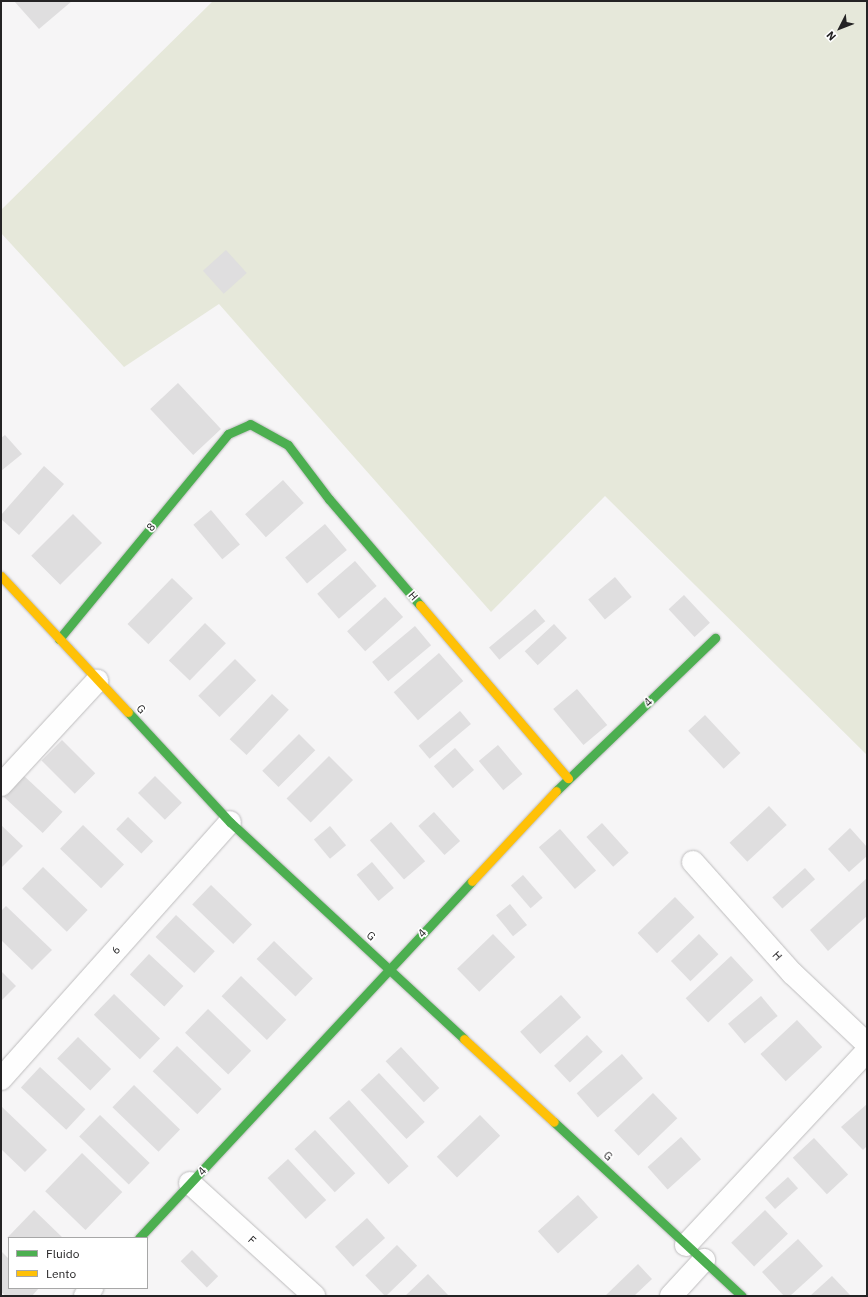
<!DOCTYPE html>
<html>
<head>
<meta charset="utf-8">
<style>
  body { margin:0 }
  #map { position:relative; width:868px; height:1297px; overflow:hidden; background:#f6f5f6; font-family:"IBM Plex Sans",sans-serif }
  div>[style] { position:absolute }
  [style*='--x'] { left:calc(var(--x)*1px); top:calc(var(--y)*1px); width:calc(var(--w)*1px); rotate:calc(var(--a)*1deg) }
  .green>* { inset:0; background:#e6e8da }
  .building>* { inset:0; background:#dfdedf; transform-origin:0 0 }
  .roads { filter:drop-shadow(0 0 1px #bdbcbd) drop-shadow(0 0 1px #bdbcbd) }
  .street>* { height:22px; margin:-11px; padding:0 11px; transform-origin:11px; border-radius:11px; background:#fefefe }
  .fast>* { height:9px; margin:-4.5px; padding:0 4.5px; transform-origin:4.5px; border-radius:4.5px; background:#4caf50 }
  .slow>* { height:9px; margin:-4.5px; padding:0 4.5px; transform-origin:4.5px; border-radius:4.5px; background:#ffc107 }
  span { translate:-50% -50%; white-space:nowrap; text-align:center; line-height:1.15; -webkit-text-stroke:3.5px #fff; paint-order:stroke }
  .street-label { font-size:11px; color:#242324 }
  .frame { position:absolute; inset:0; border:2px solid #242324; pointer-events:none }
  .legend { position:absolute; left:8px; top:1237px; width:140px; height:52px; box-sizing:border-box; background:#fff; border:1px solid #a7a7a7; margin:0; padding:5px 7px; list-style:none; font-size:12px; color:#242324 }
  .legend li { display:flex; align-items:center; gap:8px; height:20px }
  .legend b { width:20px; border:1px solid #a7a7a7 }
  .north { position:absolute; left:820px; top:8px; width:40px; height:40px; -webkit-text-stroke:3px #fff; paint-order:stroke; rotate:228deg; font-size:11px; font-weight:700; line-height:16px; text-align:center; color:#242324 }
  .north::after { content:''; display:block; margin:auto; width:14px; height:18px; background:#242324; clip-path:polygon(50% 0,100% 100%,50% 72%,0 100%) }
</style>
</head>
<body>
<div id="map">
  <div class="green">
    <div style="clip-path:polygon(213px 1px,867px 1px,867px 755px,605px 496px,491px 612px,219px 304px,124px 367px,1px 233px,1px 210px)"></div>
  </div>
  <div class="building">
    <div style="clip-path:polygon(14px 1px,72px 1px,39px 29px)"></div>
    <div style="left:226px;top:250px;width:31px;height:31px;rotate:48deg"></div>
    <div style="left:178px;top:383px;width:63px;height:38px;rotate:47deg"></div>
    <div style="clip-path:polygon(5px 435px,22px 454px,1px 471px,1px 438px)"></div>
    <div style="clip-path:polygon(44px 466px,64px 484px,19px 535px,1px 519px,1px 515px)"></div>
    <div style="left:283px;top:480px;width:31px;height:51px;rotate:48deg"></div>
    <div style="left:211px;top:510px;width:45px;height:23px;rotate:50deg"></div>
    <div style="left:73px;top:514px;width:41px;height:59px;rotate:45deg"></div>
    <div style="left:325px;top:524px;width:34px;height:52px;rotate:50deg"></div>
    <div style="left:355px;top:561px;width:33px;height:50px;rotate:49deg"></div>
    <div style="left:615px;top:577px;width:26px;height:35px;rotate:50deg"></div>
    <div style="left:172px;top:578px;width:29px;height:64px;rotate:44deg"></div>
    <div style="left:684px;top:595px;width:38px;height:21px;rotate:47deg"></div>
    <div style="left:385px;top:597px;width:27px;height:51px;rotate:48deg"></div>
    <div style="left:535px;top:609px;width:16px;height:60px;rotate:50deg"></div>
    <div style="left:205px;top:623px;width:29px;height:52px;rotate:44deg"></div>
    <div style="left:554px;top:624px;width:19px;height:40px;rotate:47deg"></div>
    <div style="left:415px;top:626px;width:25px;height:56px;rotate:50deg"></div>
    <div style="left:439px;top:653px;width:37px;height:60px;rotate:49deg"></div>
    <div style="left:235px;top:659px;width:30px;height:52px;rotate:45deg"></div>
    <div style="left:577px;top:689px;width:47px;height:31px;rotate:50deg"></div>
    <div style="left:272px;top:694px;width:23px;height:62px;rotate:43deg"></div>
    <div style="left:460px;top:711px;width:17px;height:54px;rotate:50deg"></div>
    <div style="left:705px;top:715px;width:52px;height:23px;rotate:47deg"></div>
    <div style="left:299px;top:734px;width:23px;height:52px;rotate:45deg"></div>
    <div style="left:62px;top:740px;width:47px;height:29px;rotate:45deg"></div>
    <div style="left:498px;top:745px;width:38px;height:25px;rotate:50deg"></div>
    <div style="left:455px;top:748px;width:29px;height:28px;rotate:49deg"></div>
    <div style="left:329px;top:756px;width:34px;height:60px;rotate:45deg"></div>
    <div style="left:23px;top:775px;width:54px;height:29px;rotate:43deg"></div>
    <div style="left:155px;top:776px;width:38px;height:24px;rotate:45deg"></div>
    <div style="left:769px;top:806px;width:26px;height:54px;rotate:47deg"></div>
    <div style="left:434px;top:812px;width:39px;height:21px;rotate:48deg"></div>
    <div style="left:128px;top:817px;width:35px;height:17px;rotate:44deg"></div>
    <div style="left:391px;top:822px;width:52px;height:28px;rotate:49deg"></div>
    <div style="left:602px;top:823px;width:40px;height:21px;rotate:48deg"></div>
    <div style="clip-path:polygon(1px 825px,23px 846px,2px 867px,1px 866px)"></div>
    <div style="left:83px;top:825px;width:57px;height:33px;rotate:44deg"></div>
    <div style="left:330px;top:826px;width:25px;height:21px;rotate:50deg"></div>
    <div style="clip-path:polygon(850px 828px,867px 847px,867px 856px,849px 872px,828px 849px)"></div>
    <div style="left:560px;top:829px;width:55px;height:28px;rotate:49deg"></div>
    <div style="left:372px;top:862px;width:34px;height:20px;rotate:50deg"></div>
    <div style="left:43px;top:867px;width:62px;height:30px;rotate:44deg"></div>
    <div style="left:805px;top:868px;width:15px;height:44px;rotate:48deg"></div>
    <div style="left:523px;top:875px;width:30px;height:16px;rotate:49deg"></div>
    <div style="clip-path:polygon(867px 878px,867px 916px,828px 951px,810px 930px)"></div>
    <div style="left:211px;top:885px;width:57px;height:27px;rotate:44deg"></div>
    <div style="left:675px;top:897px;width:28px;height:52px;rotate:46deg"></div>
    <div style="left:510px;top:904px;width:27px;height:18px;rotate:51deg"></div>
    <div style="clip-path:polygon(6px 906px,52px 950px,32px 970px,1px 940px,1px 911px)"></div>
    <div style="left:176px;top:915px;width:53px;height:30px;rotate:43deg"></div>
    <div style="left:493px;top:934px;width:32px;height:50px;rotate:46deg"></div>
    <div style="left:699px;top:934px;width:28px;height:39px;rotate:46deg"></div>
    <div style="left:274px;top:941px;width:54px;height:25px;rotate:44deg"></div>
    <div style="left:149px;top:954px;width:47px;height:28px;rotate:43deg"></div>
    <div style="left:731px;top:956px;width:33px;height:62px;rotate:47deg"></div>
    <div style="clip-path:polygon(1px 971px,16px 986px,1px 1001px)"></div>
    <div style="left:241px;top:976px;width:63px;height:28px;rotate:44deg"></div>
    <div style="left:114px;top:994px;width:64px;height:29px;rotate:44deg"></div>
    <div style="left:561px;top:995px;width:30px;height:55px;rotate:48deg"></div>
    <div style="left:761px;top:996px;width:26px;height:43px;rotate:50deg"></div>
    <div style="left:208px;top:1009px;width:60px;height:33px;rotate:44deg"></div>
    <div style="left:797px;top:1020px;width:37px;height:50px;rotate:47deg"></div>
    <div style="left:587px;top:1035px;width:23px;height:45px;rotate:47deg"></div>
    <div style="left:78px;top:1037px;width:46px;height:30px;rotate:44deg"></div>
    <div style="left:177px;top:1046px;width:62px;height:35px;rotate:44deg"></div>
    <div style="left:401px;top:1047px;width:56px;height:21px;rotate:47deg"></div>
    <div style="left:622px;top:1054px;width:32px;height:60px;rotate:49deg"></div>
    <div style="left:40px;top:1067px;width:62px;height:28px;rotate:43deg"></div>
    <div style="left:379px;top:1073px;width:67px;height:25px;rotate:47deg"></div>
    <div style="left:134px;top:1085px;width:64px;height:31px;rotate:44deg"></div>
    <div style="left:653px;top:1093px;width:35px;height:54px;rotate:46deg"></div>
    <div style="left:349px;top:1100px;width:89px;height:27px;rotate:48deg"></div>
    <div style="clip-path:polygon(867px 1104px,867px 1146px,863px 1150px,841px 1127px)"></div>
    <div style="clip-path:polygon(1px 1106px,47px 1150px,25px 1172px,1px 1149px)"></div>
    <div style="left:100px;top:1115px;width:69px;height:30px;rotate:44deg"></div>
    <div style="left:480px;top:1115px;width:29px;height:60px;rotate:46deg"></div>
    <div style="left:315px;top:1130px;width:59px;height:28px;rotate:47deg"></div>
    <div style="left:681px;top:1137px;width:30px;height:45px;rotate:48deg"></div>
    <div style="left:814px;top:1138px;width:50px;height:29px;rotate:47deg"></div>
    <div style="left:82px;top:1153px;width:56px;height:53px;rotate:44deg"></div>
    <div style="left:288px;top:1159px;width:56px;height:28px;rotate:47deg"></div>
    <div style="left:788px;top:1177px;width:15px;height:31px;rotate:48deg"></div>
    <div style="left:578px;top:1195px;width:30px;height:54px;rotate:48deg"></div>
    <div style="clip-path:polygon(34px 1210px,63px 1238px,7px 1238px)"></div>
    <div style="left:765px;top:1210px;width:33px;height:47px;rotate:46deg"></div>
    <div style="left:367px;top:1218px;width:27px;height:43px;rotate:48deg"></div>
    <div style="clip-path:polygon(798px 1239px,823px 1266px,790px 1296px,784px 1296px,762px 1272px)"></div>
    <div style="left:397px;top:1245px;width:29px;height:44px;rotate:46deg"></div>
    <div style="left:192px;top:1250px;width:37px;height:16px;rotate:45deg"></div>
    <div style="clip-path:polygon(2px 1252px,9px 1259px,9px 1288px,39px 1288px,32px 1296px,6px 1296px,1px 1292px)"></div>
    <div style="clip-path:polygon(638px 1264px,652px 1279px,634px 1296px,605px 1296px)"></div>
    <div style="clip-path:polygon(428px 1274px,449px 1296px,405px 1296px)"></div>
    <div style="clip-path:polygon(832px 1276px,851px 1296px,810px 1296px)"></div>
  </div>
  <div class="roads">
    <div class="street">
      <div style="--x:1;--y:785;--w:142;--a:-47.3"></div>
      <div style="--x:693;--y:862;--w:149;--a:48.3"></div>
      <div style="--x:792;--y:973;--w:103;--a:43.4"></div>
      <div style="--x:1;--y:1079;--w:344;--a:-48.3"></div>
      <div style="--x:190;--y:1183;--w:168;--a:42.3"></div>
      <div style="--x:686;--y:1245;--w:265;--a:-47"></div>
      <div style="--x:85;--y:1296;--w:11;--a:-49"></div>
      <div style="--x:671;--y:1296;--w:49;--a:-47.5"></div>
    </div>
    <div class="fast">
      <div style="--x:59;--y:639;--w:266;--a:-50.5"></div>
      <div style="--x:228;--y:434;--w:24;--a:-24"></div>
      <div style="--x:250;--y:424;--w:43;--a:28.9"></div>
      <div style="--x:288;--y:445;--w:68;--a:52.8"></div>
      <div style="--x:329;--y:499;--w:140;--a:49.4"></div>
      <div style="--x:128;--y:712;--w:150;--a:47.2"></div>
      <div style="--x:230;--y:822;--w:319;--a:42.8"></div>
      <div style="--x:556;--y:791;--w:221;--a:-43.9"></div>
      <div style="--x:554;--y:1122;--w:256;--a:42.8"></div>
      <div style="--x:139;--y:1238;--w:488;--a:-47"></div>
    </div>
    <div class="slow">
      <div style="--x:1;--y:576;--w:186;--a:47"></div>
      <div style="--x:420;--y:605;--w:228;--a:49.5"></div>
      <div style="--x:472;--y:881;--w:123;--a:-47"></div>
      <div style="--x:464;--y:1039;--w:122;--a:42.7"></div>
    </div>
  </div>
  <div class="street-label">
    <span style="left:151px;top:527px;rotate:-51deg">8</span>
    <span style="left:413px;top:596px;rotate:49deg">H</span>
    <span style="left:648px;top:702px;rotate:-44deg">4</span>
    <span style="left:141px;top:709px;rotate:47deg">G</span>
    <span style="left:422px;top:933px;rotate:-47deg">4</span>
    <span style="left:371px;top:936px;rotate:43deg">G</span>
    <span style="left:116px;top:950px;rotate:-48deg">6</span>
    <span style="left:777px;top:956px;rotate:48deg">H</span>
    <span style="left:608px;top:1156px;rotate:43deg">G</span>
    <span style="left:202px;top:1171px;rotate:-47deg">4</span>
    <span style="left:252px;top:1240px;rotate:42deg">F</span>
  </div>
  <div class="frame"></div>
  <ul class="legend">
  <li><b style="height:5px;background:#4caf50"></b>Fluido</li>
  <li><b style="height:5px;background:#ffc107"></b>Lento</li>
  </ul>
  <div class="north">N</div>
</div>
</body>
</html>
